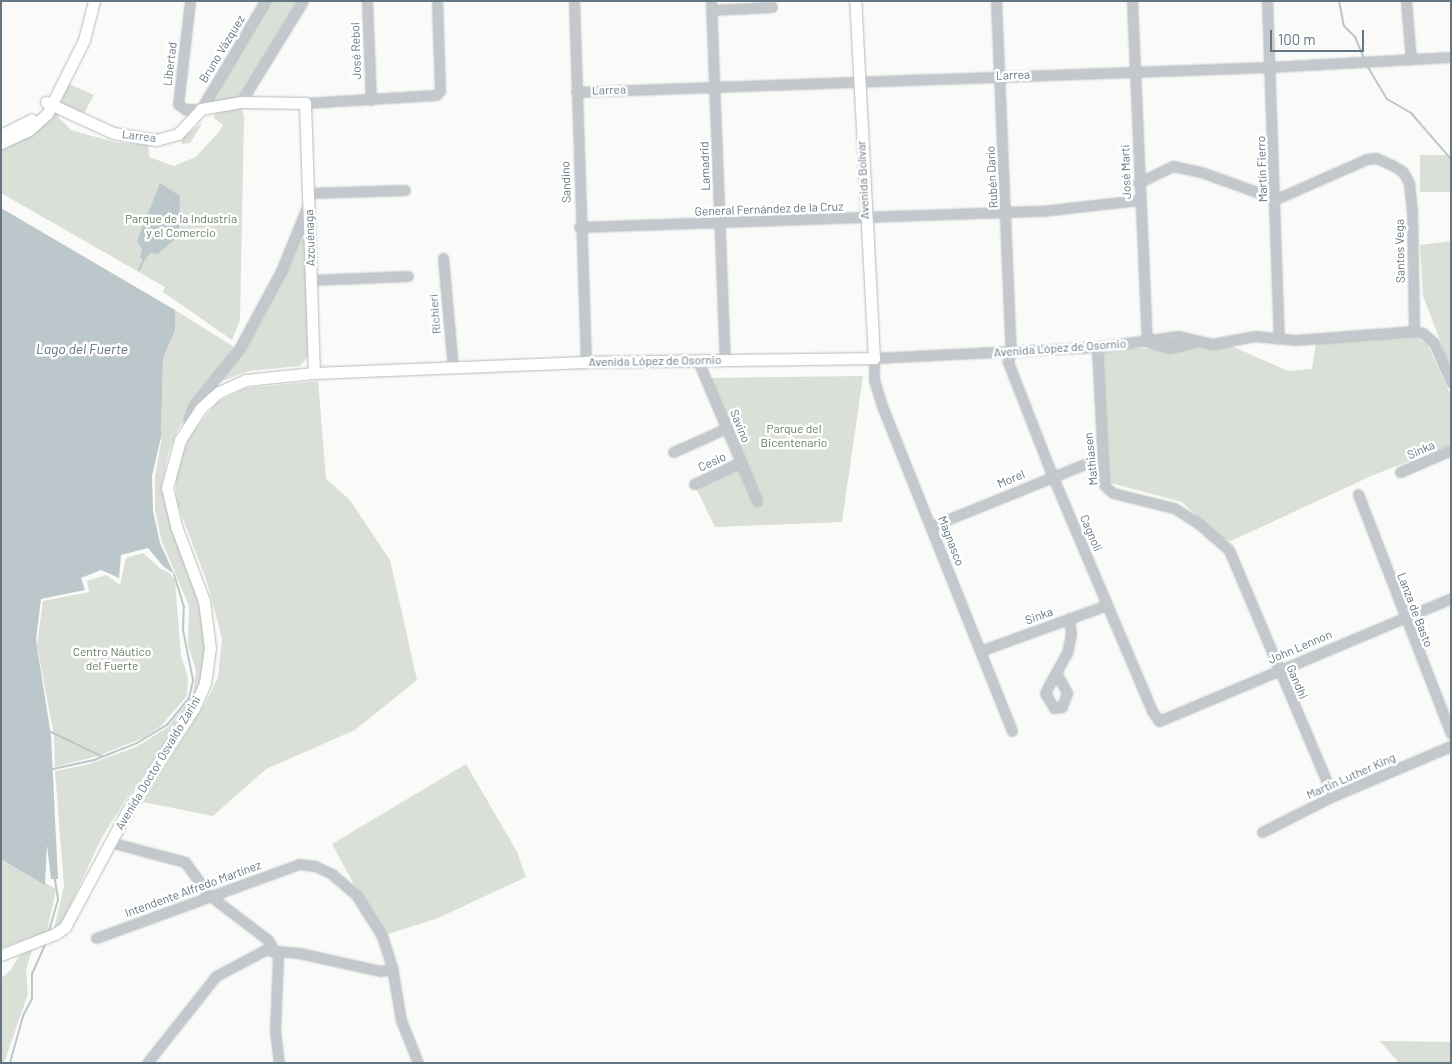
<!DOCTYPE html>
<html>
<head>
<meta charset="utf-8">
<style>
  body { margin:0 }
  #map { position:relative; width:1452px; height:1064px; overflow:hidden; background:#fafaf8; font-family:Barlow,sans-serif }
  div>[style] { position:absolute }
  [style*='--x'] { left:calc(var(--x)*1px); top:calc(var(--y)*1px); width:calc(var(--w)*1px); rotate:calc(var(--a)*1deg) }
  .green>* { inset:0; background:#dadfd7; transform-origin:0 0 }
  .water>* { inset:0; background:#bbc7cb }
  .stream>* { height:2px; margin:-1px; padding:0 1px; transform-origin:1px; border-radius:1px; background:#bbc7cb }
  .roads { filter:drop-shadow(0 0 1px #b5babe) drop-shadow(0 0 1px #b5babe) }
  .minor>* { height:9px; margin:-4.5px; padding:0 4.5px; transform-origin:4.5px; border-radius:4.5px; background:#c3c8cc }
  .major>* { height:11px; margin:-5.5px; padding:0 5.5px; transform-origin:5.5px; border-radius:5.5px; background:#fff }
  span { translate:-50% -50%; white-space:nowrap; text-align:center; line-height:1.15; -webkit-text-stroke:5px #fff; paint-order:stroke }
  .street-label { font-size:12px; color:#657683 }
  .park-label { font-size:12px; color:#687a64 }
  .water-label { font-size:14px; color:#60757c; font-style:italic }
  .frame { position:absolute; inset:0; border:2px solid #657683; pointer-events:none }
  .scale { position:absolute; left:1270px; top:30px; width:94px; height:22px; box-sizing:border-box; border:2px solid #657683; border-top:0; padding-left:6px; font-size:15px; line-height:18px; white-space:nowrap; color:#657683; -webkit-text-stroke:4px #fff; paint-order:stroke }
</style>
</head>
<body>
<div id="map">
  <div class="green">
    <div style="clip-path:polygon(269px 1px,298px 1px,239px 100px,211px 101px)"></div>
    <div style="clip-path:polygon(67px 83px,94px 95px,83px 115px,59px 103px)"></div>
    <div style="clip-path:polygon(241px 106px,244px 116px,240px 320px,232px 340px,163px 292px,165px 287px,1px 193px,1px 147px,20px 140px,55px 112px,61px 111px,58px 117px,71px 130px,114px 142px,148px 145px,149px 157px,174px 166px,196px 157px,218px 133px,223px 125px,214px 118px,216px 112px)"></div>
    <div style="clip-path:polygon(203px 122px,190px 143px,182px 144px,181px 138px)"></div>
    <div style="left:1451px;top:155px;width:37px;height:31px;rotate:90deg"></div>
    <div style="clip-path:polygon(305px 214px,308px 357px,300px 366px,249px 371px,214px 384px,226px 372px)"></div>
    <div style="clip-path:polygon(1451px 241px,1451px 369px,1423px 296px,1420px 245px)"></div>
    <div style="clip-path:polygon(175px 310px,234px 347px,178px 429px,169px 452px,162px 484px,197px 597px,206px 643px,204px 665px,196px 697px,123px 804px,101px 839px,62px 923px,54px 929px,64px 886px,55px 771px,86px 765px,136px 747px,168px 727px,193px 694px,196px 671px,188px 645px,189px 606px,162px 542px,155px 510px,155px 476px,161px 442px,163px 359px,175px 330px)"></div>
    <div style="clip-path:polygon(1412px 335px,1427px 344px,1451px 396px,1451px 445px,1371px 476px,1231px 541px,1220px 538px,1182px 502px,1107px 482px,1102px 351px,1119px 346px,1166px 351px,1195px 344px,1227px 344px,1288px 371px,1312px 369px,1316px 342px)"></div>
    <div style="clip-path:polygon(863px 376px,842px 522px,715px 527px,694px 484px,741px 462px,711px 378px)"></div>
    <div style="clip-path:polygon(318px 381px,326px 479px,349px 499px,390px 560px,417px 680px,355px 730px,266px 769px,213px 816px,143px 802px,206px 702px,218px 677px,222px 638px,206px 579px,177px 503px,175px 474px,190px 436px,217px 402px,246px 388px)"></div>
    <div style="clip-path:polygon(143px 553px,161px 569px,170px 573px,175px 581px,181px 656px,188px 677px,187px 696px,161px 726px,143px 738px,98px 756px,55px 767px,54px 736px,37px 645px,43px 601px,89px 592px,87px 581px,106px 575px,120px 585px,126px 558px)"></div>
    <div style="clip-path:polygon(466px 764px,517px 852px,526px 877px,438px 918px,382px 936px,332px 844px)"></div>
    <div style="clip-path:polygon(1px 859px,56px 889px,47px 932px,1px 948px)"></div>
    <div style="clip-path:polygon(32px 950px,26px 970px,28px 994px,4px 1063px,1px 1063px,1px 978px,10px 971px,20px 955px)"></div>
    <div style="clip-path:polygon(1380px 1041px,1451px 1042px,1451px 1063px,1399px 1063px)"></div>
  </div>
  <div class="water">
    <div style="clip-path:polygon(160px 183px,180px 196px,179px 236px,158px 254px,150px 253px,145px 260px,140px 258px,142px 249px,137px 241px)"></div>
    <div style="clip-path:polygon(1px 208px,175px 310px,175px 330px,163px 359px,161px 437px,152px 476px,153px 511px,160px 543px,174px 574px,163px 566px,148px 548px,121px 555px,119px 578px,101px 570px,81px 578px,85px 590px,41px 599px,36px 640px,51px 736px,58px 879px,51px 879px,47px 845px,45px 885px,1px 859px)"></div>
  </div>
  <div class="stream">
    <div style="--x:1339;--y:1;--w:25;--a:79"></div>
    <div style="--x:1344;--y:26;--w:16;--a:45"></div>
    <div style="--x:1355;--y:37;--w:25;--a:67"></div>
    <div style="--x:1366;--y:64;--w:41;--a:59"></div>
    <div style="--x:1387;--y:99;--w:28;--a:30"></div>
    <div style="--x:1411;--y:113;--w:61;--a:49"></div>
    <div style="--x:139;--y:270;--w:12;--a:-66"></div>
    <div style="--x:49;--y:731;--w:58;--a:25.7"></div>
    <div style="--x:53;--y:769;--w:42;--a:-12.4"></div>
    <div style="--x:94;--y:760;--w:46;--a:-21.6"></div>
    <div style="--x:137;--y:743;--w:35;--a:-31"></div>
    <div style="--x:167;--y:725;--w:35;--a:-51"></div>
    <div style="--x:189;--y:698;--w:18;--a:-77"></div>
    <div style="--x:193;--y:680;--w:51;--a:-101.3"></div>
    <div style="--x:183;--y:630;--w:23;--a:-88"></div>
    <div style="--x:184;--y:607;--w:34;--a:-107"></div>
    <div style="--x:49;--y:931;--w:33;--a:-74"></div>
    <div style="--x:58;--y:899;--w:20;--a:-99"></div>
    <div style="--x:10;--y:1063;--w:49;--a:-74.5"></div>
    <div style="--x:23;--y:1016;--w:20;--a:-63"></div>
    <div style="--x:32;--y:998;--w:24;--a:-90"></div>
    <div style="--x:32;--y:974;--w:35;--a:-66"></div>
  </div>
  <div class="roads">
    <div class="minor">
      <div style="--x:190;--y:1;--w:104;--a:96.6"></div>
      <div style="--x:178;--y:104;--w:9;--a:36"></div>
      <div style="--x:185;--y:109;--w:16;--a:0"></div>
      <div style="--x:201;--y:109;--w:126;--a:-59.3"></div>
      <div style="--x:367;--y:1;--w:99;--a:87.7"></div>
      <div style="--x:574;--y:1;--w:361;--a:88.1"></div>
      <div style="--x:711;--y:1;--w:359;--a:87.8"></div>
      <div style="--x:996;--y:1;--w:351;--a:87.6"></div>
      <div style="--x:1011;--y:352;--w:10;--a:107"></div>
      <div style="--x:1008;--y:362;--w:121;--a:68.7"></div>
      <div style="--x:1052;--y:475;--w:256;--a:67"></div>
      <div style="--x:1152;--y:711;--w:12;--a:55"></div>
      <div style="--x:1159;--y:721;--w:317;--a:-22.8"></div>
      <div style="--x:1132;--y:1;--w:341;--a:87.5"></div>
      <div style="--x:1267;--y:1;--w:336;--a:88"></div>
      <div style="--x:1406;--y:1;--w:58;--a:85.1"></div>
      <div style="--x:711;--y:10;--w:61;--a:-2.8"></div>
      <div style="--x:576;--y:92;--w:694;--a:-2.06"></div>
      <div style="--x:1270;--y:67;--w:181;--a:-3.2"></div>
      <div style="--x:241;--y:102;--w:119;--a:-58.5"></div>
      <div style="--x:305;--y:103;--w:131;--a:-3.5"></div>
      <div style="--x:436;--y:95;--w:6;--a:-45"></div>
      <div style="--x:440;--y:91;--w:90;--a:-91.9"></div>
      <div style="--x:1138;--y:183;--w:39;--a:-26"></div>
      <div style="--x:1173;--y:166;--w:29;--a:12"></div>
      <div style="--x:1201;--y:172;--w:80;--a:19.8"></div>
      <div style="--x:1276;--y:199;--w:99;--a:-23.7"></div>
      <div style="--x:1367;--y:159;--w:9;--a:-6"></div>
      <div style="--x:1376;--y:158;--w:17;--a:24"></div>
      <div style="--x:1392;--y:165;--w:13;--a:32"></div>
      <div style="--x:1403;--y:172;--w:13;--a:61"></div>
      <div style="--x:1409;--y:183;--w:29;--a:84"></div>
      <div style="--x:1412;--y:212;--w:119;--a:89"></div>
      <div style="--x:309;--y:193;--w:96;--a:-1.8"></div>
      <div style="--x:579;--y:227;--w:463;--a:-2"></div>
      <div style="--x:1042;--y:211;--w:98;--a:-6.5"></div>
      <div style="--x:443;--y:258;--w:109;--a:84.8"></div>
      <div style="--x:311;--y:280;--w:97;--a:-2.4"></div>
      <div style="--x:1147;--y:342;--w:24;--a:15"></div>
      <div style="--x:1170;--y:348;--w:25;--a:-14"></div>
      <div style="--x:1097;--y:347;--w:138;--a:87.1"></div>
      <div style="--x:1104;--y:485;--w:12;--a:42"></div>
      <div style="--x:1113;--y:493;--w:63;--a:13.8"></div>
      <div style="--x:1174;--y:508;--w:28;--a:32"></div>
      <div style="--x:1198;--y:523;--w:41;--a:41.1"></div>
      <div style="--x:1229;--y:550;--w:267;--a:67.1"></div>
      <div style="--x:698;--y:361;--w:152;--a:67.1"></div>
      <div style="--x:188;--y:422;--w:18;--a:-71"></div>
      <div style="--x:194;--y:405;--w:72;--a:-51.2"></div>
      <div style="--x:239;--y:349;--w:89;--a:-61.7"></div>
      <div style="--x:281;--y:271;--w:71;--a:-67.8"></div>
      <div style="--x:673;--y:452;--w:59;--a:-24"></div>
      <div style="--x:1400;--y:472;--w:56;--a:-23.3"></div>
      <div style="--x:694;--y:484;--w:52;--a:-25.1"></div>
      <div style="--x:1358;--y:494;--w:257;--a:68.8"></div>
      <div style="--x:932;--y:526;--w:183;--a:-22.1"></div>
      <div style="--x:980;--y:651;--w:135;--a:-19.9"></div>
      <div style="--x:1056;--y:672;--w:24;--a:62"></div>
      <div style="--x:1067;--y:693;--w:15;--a:110"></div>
      <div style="--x:1062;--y:707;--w:8;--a:173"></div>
      <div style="--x:1054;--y:708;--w:17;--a:-121"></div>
      <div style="--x:1045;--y:693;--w:9;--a:-63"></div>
      <div style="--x:1049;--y:685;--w:37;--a:-61"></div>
      <div style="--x:1067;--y:653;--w:19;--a:-78"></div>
      <div style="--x:1071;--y:634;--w:16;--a:-97"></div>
      <div style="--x:1012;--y:731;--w:350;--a:-111.8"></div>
      <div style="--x:882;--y:406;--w:28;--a:-107"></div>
      <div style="--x:874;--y:379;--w:21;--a:-90"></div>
      <div style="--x:874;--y:358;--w:223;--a:-2.8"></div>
      <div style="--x:1097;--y:347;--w:82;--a:-7.7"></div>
      <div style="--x:1178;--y:336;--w:35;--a:13"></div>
      <div style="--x:1212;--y:344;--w:44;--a:-10.5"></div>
      <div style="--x:1255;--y:336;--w:40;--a:5.7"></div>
      <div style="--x:1295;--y:340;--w:119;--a:-4.3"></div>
      <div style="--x:1414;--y:331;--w:9;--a:13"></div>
      <div style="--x:1423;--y:333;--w:15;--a:42"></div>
      <div style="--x:1434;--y:343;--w:43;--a:66.4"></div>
      <div style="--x:1262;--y:832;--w:80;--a:-26.9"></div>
      <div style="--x:1333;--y:796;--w:128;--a:-23"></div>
      <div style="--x:110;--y:842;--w:78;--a:14.9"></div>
      <div style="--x:185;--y:862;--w:41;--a:54"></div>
      <div style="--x:209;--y:895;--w:74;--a:37.3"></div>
      <div style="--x:268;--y:940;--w:20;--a:60"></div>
      <div style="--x:278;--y:957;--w:74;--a:92.3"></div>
      <div style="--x:275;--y:1031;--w:32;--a:83"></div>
      <div style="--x:96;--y:938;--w:216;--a:-20"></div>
      <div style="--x:299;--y:864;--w:16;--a:7"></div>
      <div style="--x:315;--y:866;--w:19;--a:25"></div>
      <div style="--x:332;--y:874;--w:33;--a:41"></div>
      <div style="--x:357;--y:896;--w:47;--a:58"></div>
      <div style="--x:382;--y:936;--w:33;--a:72"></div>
      <div style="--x:392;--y:967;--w:54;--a:80.4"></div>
      <div style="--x:401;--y:1020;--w:46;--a:68.4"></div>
      <div style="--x:147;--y:1063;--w:111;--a:-51.6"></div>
      <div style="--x:216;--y:976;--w:55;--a:-28"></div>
      <div style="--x:265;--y:950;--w:34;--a:5"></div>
      <div style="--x:299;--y:953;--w:83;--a:12.5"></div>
      <div style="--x:380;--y:971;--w:13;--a:-9"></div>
    </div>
    <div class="major">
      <div style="--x:46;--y:102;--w:74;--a:24.8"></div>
      <div style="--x:113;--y:133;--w:44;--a:9.2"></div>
      <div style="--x:156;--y:140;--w:23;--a:-15"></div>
      <div style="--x:178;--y:134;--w:34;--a:-47"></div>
      <div style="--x:201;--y:109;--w:41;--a:-9.9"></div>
      <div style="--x:241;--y:102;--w:64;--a:0.9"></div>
      <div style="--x:305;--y:103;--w:270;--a:88.1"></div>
      <div style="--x:1;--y:135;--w:34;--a:-27"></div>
      <div style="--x:1;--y:143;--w:31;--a:-25"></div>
      <div style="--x:29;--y:130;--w:24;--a:-42"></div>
      <div style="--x:47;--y:114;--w:83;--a:-63.4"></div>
      <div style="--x:84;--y:40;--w:40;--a:-75.6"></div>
      <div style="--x:1;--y:955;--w:58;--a:-21.3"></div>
      <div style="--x:55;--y:934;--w:12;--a:-35"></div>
      <div style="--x:65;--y:927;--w:129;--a:-61.8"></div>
      <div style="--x:126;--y:813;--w:125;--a:-57.1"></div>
      <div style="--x:194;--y:708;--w:27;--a:-66"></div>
      <div style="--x:205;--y:683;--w:35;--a:-82"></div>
      <div style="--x:210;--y:648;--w:47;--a:-97.3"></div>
      <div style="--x:204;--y:601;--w:80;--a:-110.5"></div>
      <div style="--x:176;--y:526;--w:39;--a:-103"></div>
      <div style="--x:167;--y:488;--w:50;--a:-74.8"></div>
      <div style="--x:180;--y:440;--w:38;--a:-57"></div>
      <div style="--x:201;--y:408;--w:24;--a:-42"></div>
      <div style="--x:219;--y:392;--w:30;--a:-24"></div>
      <div style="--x:246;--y:380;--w:68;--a:-5.9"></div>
      <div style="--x:314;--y:373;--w:272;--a:-2.3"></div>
      <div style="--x:586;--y:362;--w:288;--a:-0.8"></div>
      <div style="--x:874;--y:358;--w:358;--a:-93"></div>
    </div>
  </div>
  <div class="street-label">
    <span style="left:222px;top:49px;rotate:-59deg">Bruno Vázquez</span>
    <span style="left:356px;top:51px;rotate:-92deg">José Rebol</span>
    <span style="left:170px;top:64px;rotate:-83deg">Libertad</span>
    <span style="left:1013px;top:75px;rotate:-2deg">Larrea</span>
    <span style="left:609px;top:90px;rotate:-2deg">Larrea</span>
    <span style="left:139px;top:136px;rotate:7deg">Larrea</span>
    <span style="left:705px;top:166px;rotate:-92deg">Lamadrid</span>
    <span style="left:1262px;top:169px;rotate:-92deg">Martín Fierro</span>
    <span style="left:1126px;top:172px;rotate:-92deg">José Martí</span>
    <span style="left:992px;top:177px;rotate:-93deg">Rubén Darío</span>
    <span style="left:863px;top:180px;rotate:-93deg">Avenida Bolívar</span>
    <span style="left:566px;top:182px;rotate:-92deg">Sandino</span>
    <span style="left:769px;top:209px;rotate:-2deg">General Fernández de la Cruz</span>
    <span style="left:310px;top:238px;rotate:-92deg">Azcuénaga</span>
    <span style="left:1400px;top:251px;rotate:-91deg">Santos Vega</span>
    <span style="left:435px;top:314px;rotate:-95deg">Richieri</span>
    <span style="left:1060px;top:348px;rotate:-4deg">Avenida López de Osornio</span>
    <span style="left:655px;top:361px;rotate:-1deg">Avenida López de Osornio</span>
    <span style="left:740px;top:426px;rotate:68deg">Savino</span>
    <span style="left:1421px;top:450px;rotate:-24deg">Sinka</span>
    <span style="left:1091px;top:459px;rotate:-96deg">Mathiasen</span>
    <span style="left:712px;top:462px;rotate:-25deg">Cesio</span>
    <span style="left:1011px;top:479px;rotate:-23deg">Morel</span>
    <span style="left:1091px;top:533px;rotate:67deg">Cagnoli</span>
    <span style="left:951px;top:541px;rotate:69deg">Magnasco</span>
    <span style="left:1415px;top:610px;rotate:69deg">Lanza de Basto</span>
    <span style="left:1039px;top:616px;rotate:-20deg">Sinka</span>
    <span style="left:1300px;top:647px;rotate:-23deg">John Lennon</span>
    <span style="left:1297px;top:682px;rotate:67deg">Gandhi</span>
    <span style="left:158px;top:763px;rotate:-59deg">Avenida Doctor Osvaldo Zarini</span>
    <span style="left:1351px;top:776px;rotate:-24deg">Martin Luther King</span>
    <span style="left:193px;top:889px;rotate:-20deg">Intendente Alfredo Martínez</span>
  </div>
  <div class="park-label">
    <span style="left:181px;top:226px">Parque de la Industria<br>y el Comercio</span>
    <span style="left:794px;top:436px">Parque del<br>Bicentenario</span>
    <span style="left:112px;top:659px">Centro Náutico<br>del Fuerte</span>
  </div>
  <div class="water-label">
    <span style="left:82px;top:349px">Lago del Fuerte</span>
  </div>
  <div class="frame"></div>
  <div class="scale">100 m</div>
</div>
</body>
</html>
